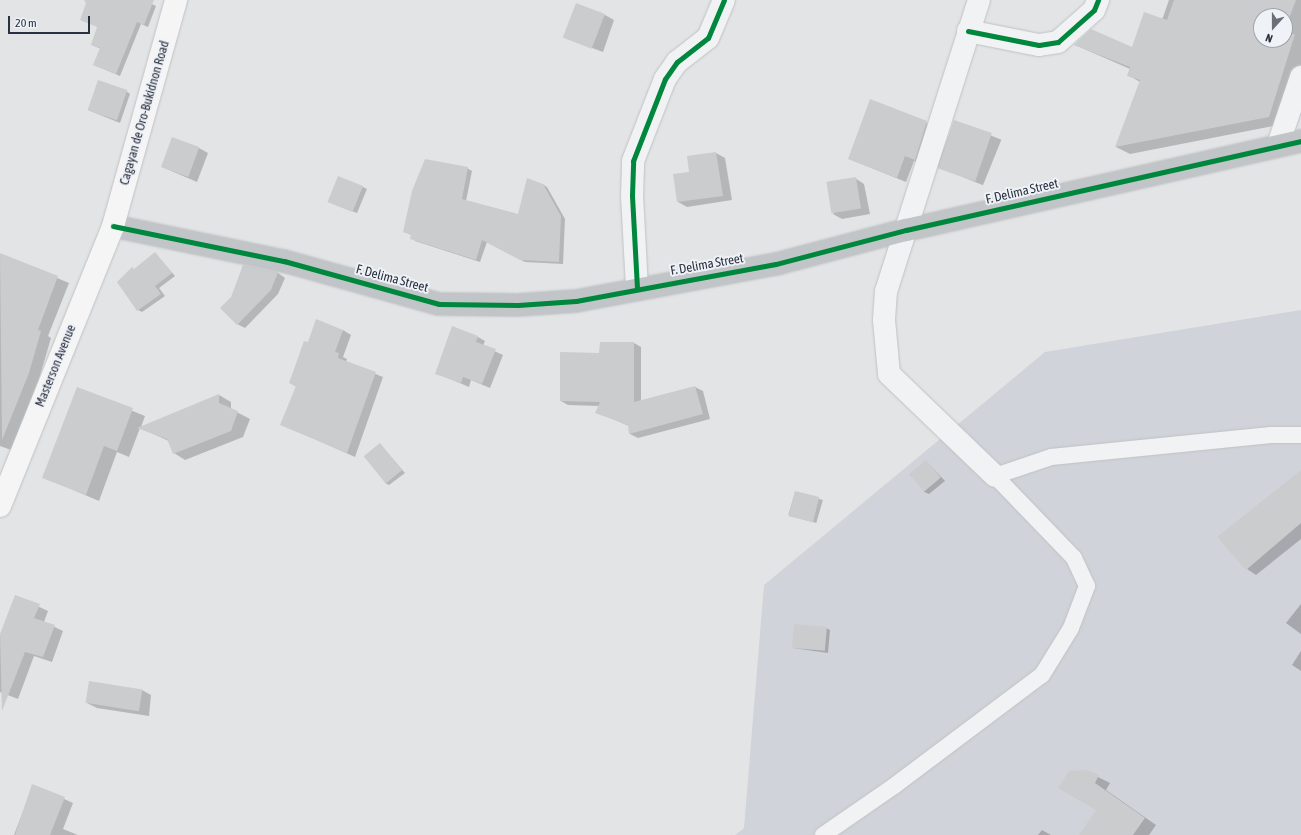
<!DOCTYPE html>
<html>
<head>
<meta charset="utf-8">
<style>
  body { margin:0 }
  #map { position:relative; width:1301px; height:835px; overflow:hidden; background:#e2e4e6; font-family:"Asap Condensed",sans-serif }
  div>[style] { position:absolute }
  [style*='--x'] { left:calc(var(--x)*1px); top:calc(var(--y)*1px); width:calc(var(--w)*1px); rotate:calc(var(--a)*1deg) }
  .built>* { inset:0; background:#d0d3d9 }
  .shadow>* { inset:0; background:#0003; transform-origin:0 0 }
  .building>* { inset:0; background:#caccce; transform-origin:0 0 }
  .roads { filter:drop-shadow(0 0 1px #c0c2c4) drop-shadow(0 0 1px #c0c2c4) }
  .lane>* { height:16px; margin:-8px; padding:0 8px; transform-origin:8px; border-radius:8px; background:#f1f2f3 }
  .street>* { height:22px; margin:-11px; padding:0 11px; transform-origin:11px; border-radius:11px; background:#f1f2f3 }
  .secondary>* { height:22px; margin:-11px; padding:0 11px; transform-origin:11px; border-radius:11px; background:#c2c5c8 }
  .primary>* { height:22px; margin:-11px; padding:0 11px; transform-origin:11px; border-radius:11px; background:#f5f5f6 }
  .cycleway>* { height:5px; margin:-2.5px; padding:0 2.5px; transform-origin:2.5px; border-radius:2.5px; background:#00873e }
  span { translate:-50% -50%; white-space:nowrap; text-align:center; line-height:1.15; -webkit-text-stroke:4px #eff2f6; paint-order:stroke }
  .street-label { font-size:13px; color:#29303f }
  .north { position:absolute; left:1253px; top:8px; width:40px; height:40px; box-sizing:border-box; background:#eff2f6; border:1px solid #a0a4ad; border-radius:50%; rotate:201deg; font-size:11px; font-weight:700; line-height:16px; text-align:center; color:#29303f }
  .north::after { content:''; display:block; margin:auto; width:14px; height:18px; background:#6a6f79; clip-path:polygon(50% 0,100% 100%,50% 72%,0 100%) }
  .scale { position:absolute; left:8px; top:16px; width:82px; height:18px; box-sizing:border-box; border:2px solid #29303f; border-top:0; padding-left:5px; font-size:12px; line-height:14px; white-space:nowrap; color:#29303f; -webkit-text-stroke:3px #eff2f6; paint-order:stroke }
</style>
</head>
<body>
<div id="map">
  <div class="built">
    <div style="clip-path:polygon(1301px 310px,1301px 835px,735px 835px,744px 828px,764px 585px,1045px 352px)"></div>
  </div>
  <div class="shadow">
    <div style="clip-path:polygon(123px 0,142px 0,156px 6px,148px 27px,141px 24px,120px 76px,94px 65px,101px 49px,92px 45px)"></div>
    <div style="clip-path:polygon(evenodd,1169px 0,1301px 0,1301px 65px,1283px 124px,1130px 154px,1116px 147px,1140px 82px,1128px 75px,1130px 69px,1075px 45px,1132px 48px,1162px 20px,1169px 0,1261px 16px,1285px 16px,1285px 40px,1261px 40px,1261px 16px)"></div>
    <div style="clip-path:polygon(605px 15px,614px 20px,603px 52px,565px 38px)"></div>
    <div style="clip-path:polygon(126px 91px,130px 94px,120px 123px,88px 110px)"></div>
    <div style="clip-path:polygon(871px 101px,936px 127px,924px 164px,914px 161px,906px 182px,849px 159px)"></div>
    <div style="left:955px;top:121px;width:50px;height:49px;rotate:22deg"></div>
    <div style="clip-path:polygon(199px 148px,208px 153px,197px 182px,162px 167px)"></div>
    <div style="clip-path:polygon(716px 153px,725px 158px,732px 200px,687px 207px,678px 202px,691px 172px,688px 157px)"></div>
    <div style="clip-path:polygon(467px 168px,472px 171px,466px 201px,519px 216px,542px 184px,547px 187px,565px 219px,563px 264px,525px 262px,487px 242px,480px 262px,415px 241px,412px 235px,404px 232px)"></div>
    <div style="clip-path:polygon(855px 178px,864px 184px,870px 214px,842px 219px,833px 214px)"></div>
    <div style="clip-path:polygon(363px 187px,367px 189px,357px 213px,333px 204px)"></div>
    <div style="clip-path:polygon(155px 253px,175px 276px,159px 288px,165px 296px,142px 312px,138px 310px,134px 270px)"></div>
    <div style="clip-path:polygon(0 254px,69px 283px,48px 336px,51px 338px,39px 379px,11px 450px,0 446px)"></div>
    <div style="clip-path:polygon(243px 266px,278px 273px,285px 278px,278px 294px,245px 328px,237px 324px,232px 297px)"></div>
    <div style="clip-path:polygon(343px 330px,351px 335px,343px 357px,347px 359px,346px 362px,383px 377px,355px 457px,281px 424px,297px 387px,290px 383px,308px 343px)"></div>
    <div style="clip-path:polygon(478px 337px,485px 341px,483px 346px,503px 355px,490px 388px,471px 380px,469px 387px,436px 373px)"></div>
    <div style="clip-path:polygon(634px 343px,641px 347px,641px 401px,695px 387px,703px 391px,710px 419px,638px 438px,630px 434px,629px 426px,596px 412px,599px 406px,568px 405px,561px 401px,600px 354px)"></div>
    <div style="clip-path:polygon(78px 389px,145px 416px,141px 427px,219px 395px,231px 402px,231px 409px,250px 419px,243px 437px,185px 460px,174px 453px,169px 441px,140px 428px,129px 457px,117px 452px,99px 501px,43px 477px)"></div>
    <div style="clip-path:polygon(380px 444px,405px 473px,389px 485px,385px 483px)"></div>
    <div style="clip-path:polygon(926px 461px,945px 481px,929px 494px,924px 492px)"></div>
    <div style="clip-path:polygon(1301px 482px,1301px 539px,1256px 575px,1247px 569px)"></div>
    <div style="left:795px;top:492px;width:29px;height:24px;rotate:16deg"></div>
    <div style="clip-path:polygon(16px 596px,48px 611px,44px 622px,63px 631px,52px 662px,34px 656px,18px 699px,0 692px,0 637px)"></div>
    <div style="clip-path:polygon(1301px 604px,1301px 634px,1286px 623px)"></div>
    <div style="clip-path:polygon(826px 628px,830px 630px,828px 653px,793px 648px)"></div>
    <div style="clip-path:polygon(1301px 651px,1301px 671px,1292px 665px)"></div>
    <div style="clip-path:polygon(90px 682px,142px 690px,151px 695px,149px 716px,97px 708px,87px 703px)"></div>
    <div style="clip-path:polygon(1086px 771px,1110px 783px,1106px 790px,1156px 825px,1149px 835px,1080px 835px,1098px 810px)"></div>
    <div style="clip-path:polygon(33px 785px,73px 803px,63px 829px,78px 835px,14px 835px)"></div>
    <div style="clip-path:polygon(1042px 830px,1051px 835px,1038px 835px)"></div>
  </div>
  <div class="building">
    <div style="clip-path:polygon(84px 0,154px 0,144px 25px,137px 22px,116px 74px,93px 65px,100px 48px,91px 45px,97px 27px,80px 20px,86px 3px)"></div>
    <div style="clip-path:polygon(1174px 0,1296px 0,1285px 29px,1285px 16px,1261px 16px,1261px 40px,1285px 40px,1285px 36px,1295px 34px,1269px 117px,1115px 147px,1140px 80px,1127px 76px,1130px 67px,1074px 45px,1091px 29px,1132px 47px,1144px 12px,1167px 20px)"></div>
    <div style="left:576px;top:3px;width:31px;height:37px;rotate:21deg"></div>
    <div style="left:98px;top:80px;width:31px;height:32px;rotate:19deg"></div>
    <div style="clip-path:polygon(870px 99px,927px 121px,915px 160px,905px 156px,897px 178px,848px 159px)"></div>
    <div style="left:954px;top:120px;width:40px;height:51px;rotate:19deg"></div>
    <div style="left:172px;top:137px;width:29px;height:32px;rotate:20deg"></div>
    <div style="clip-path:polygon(716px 152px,723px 196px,677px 202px,673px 174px,689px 172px,687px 156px)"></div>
    <div style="clip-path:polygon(425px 159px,468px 167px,462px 199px,518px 214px,527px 178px,543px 184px,561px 216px,559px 262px,520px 260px,482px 240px,476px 260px,410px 239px,411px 234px,403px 232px,412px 191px)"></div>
    <div style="left:338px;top:176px;width:27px;height:28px;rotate:22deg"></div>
    <div style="left:856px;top:177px;width:32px;height:30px;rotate:81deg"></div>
    <div style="clip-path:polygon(155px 252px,172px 273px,155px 286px,161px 294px,137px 311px,117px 282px,132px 267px,134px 269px)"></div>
    <div style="clip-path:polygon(0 253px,58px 276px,38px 330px,41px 331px,29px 373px,2px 440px)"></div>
    <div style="clip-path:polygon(243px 265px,278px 272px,271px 290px,237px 325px,220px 308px,231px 297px)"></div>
    <div style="clip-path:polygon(316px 319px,343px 330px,335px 352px,339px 353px,338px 358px,376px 372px,347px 453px,280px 425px,296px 386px,289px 383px,304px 341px,308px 342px)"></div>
    <div style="clip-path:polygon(452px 326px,478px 336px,476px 342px,496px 349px,482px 384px,463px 377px,461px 383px,435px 374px)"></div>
    <div style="clip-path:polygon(600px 342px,634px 342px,634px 402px,695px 386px,703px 414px,629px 434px,628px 425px,595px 413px,600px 402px,560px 401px,560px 352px,599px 353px)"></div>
    <div style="clip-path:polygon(77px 387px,133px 408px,117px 451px,104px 446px,86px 495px,42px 478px)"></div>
    <div style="clip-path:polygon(219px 394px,219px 403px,238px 411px,231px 431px,173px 454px,167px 439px,137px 428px)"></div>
    <div style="left:380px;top:443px;width:35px;height:21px;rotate:51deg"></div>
    <div style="left:926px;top:460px;width:23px;height:22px;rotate:50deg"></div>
    <div style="clip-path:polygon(1301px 470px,1301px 523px,1246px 570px,1217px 537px)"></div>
    <div style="left:795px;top:491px;width:25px;height:26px;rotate:14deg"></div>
    <div style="clip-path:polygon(15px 595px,40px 604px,34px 618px,55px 625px,43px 657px,25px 652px,2px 711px,0 634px)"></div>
    <div style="left:794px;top:624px;width:33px;height:24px;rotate:5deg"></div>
    <div style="left:89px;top:681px;width:54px;height:22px;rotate:9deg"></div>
    <div style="clip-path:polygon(1086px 770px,1099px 775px,1095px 783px,1145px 818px,1133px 835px,1079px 835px,1096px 810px,1058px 788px,1069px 771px)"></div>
    <div style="clip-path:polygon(32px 784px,65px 797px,50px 835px,15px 835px)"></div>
  </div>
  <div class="roads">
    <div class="lane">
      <div style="--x:823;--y:835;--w:86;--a:-34.6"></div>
      <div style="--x:894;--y:786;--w:185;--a:-36.9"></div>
      <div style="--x:1042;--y:675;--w:55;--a:-58.3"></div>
      <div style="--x:1071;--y:628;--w:45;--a:-69.1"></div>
      <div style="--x:1087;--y:586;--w:31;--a:-115"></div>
      <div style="--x:1074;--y:558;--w:114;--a:-133.9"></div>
      <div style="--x:995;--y:476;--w:59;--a:-18.7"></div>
      <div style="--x:1051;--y:457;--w:221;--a:-5.7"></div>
      <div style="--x:1271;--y:435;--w:30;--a:0"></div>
    </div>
    <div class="street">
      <div style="--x:979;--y:0;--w:305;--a:107.7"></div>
      <div style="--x:886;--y:291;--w:29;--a:94"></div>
      <div style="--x:884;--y:320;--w:54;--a:84.7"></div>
      <div style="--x:889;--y:374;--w:147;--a:43.9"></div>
      <div style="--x:968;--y:31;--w:72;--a:11.2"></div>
      <div style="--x:1039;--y:45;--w:19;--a:-9"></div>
      <div style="--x:1058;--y:42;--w:48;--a:-41.6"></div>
      <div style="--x:1094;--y:10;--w:11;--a:-68"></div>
      <div style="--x:1278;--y:145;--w:72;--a:-71.3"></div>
      <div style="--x:637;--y:288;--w:93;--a:-93.1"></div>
      <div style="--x:632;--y:195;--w:34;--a:-88"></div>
      <div style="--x:633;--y:161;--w:88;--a:-68.7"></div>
      <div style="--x:665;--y:79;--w:21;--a:-55"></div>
      <div style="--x:677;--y:62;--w:39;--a:-38"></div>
      <div style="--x:708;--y:38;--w:41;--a:-67.2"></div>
    </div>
    <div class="secondary">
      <div style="--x:113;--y:226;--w:175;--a:11.6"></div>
      <div style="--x:284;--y:261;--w:161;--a:15.5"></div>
      <div style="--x:439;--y:304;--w:79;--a:0.7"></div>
      <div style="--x:518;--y:305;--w:58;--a:-3.9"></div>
      <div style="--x:576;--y:301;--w:203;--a:-10.5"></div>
      <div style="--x:776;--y:264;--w:134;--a:-14.7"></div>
      <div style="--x:906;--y:230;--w:405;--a:-12.7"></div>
    </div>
    <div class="primary">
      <div style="--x:0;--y:506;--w:302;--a:-68"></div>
      <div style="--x:113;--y:226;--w:235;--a:-74.4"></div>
    </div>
  </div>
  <div class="cycleway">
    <div style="--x:968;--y:31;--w:72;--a:11.2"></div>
    <div style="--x:1039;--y:45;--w:19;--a:-9"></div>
    <div style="--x:1058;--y:42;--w:48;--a:-41.6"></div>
    <div style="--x:1094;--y:10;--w:11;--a:-68"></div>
    <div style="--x:113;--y:226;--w:175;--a:11.6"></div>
    <div style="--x:284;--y:261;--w:161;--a:15.5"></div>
    <div style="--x:439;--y:304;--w:79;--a:0.7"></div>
    <div style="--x:518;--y:305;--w:58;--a:-3.9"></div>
    <div style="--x:576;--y:301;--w:203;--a:-10.5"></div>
    <div style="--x:776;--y:264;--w:134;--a:-14.7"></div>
    <div style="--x:906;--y:230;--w:405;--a:-12.7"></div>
    <div style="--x:637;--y:288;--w:93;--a:-93.1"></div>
    <div style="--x:632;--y:195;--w:34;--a:-88"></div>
    <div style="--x:633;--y:161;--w:88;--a:-68.7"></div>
    <div style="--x:665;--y:79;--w:21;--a:-55"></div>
    <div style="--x:677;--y:62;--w:39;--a:-38"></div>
    <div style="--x:708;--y:38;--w:41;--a:-67.2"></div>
  </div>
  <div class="street-label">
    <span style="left:145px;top:113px;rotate:-74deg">Cagayan de Oro-Bukidnon Road</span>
    <span style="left:1022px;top:192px;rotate:-13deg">F. Delima Street</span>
    <span style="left:707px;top:265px;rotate:-10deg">F. Delima Street</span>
    <span style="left:392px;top:279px;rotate:15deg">F. Delima Street</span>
    <span style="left:56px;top:366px;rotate:-68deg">Masterson Avenue</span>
  </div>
  <div class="north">N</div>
  <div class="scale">20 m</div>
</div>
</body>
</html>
